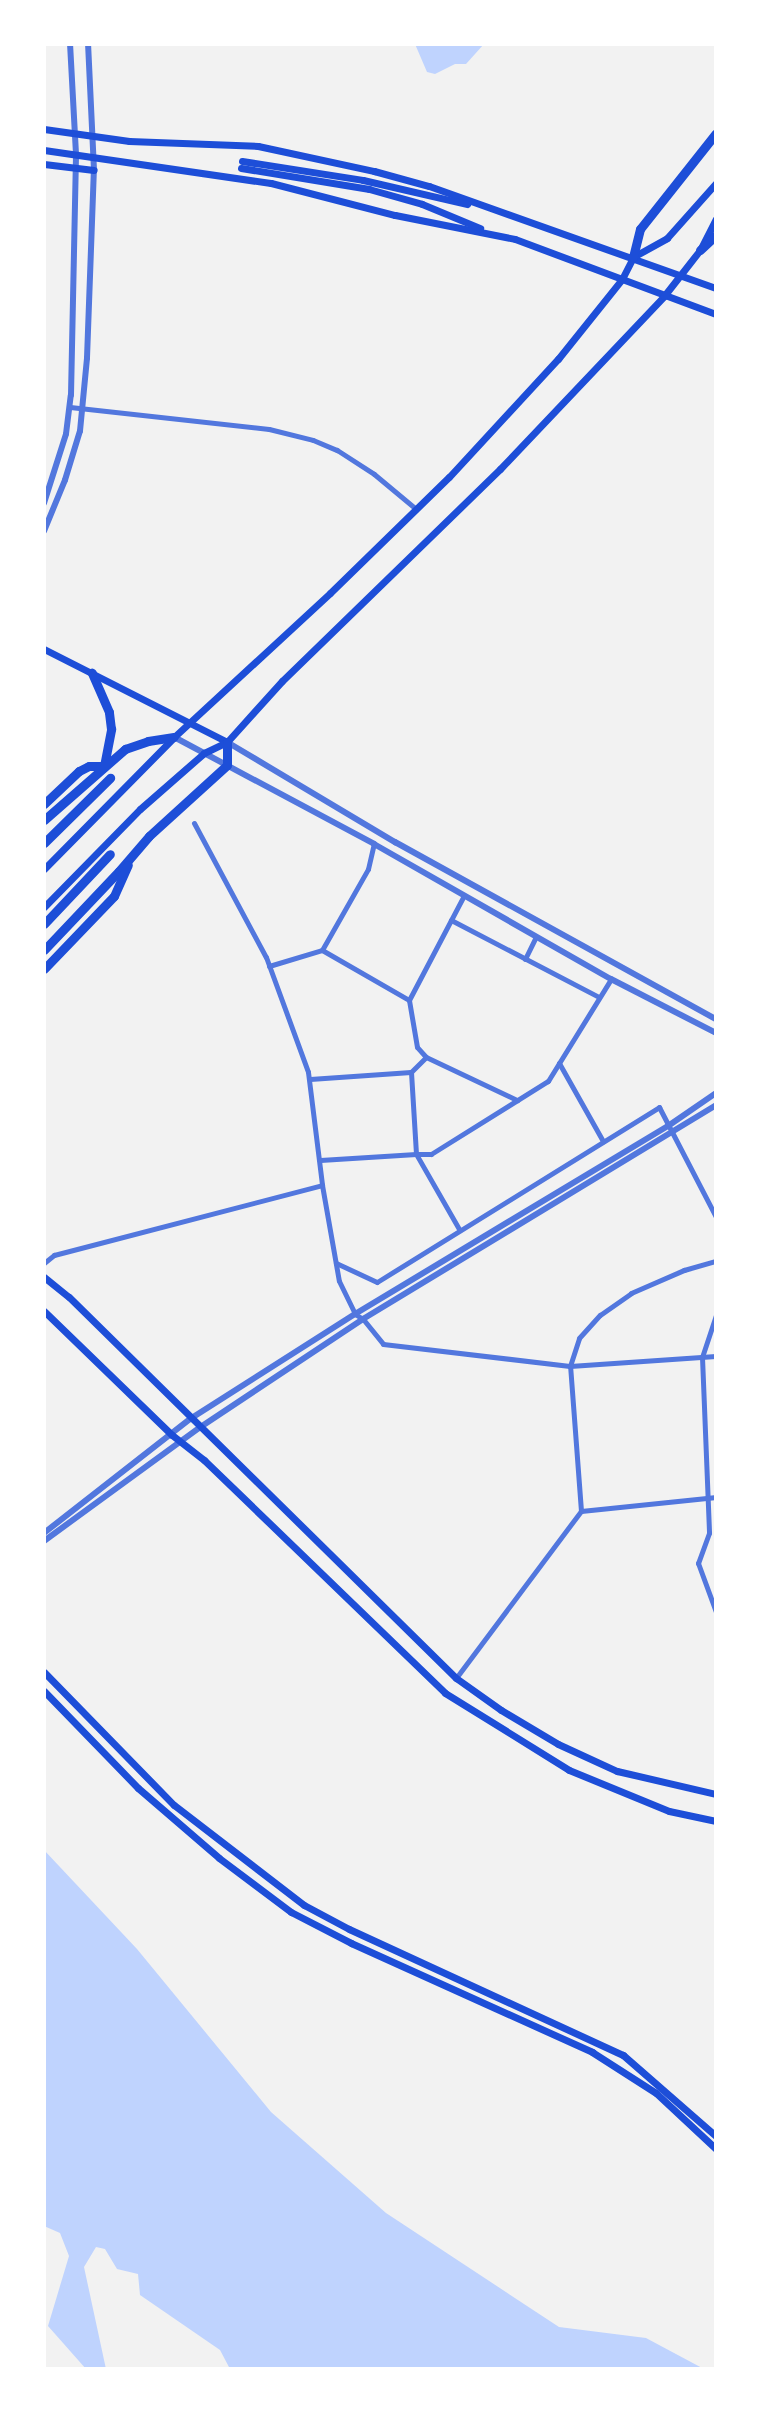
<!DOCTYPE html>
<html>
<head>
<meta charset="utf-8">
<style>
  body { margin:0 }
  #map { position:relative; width:760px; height:2413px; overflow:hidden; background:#f2f2f2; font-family:Merriweather,serif }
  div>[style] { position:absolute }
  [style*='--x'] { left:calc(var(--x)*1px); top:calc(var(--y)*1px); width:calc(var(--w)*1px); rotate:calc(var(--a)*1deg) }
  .water>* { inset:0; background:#bfd3fe }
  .minor>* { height:5px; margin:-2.5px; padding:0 2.5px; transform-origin:2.5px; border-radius:2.5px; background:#5277de }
  .tertiary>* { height:6px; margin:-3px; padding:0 3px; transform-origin:3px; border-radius:3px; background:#5277de }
  .secondary>* { height:7px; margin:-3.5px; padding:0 3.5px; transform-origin:3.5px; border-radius:3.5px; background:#1d4ed8 }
  .trunk>* { height:9px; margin:-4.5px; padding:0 4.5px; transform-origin:4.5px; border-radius:4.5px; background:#1d4ed8 }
  span { translate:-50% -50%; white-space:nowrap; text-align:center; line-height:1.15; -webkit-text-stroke:5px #fff; paint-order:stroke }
  .frame { position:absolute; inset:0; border:46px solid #fff; pointer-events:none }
</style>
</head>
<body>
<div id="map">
  <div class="water">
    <div style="clip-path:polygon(415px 44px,484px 44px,466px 64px,455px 64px,435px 74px,427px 72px)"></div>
    <div style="clip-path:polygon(44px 1850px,137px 1949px,271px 2112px,386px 2213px,559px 2327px,646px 2338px,704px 2369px,230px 2369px,220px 2350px,140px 2295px,138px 2274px,117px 2269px,105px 2249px,96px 2247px,84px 2267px,106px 2369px,86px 2369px,48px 2326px,69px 2256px,60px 2233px,44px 2226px)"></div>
  </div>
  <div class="minor">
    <div style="--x:70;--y:407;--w:200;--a:6.3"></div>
    <div style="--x:269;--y:429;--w:45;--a:14"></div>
    <div style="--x:313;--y:440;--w:26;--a:23"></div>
    <div style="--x:337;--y:450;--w:44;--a:33"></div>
    <div style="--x:374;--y:474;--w:55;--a:39.8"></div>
    <div style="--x:194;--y:823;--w:152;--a:61.8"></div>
    <div style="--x:266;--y:957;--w:122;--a:69.9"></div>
    <div style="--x:308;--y:1072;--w:114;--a:82.9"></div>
    <div style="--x:322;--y:1185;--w:97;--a:80"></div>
    <div style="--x:339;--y:1281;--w:37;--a:64"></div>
    <div style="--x:355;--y:1314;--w:9;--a:32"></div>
    <div style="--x:363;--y:1319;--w:32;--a:51"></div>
    <div style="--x:383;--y:1344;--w:188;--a:6.7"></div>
    <div style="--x:570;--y:1366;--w:146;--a:-3.9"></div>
    <div style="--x:451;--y:920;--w:167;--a:27.5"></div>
    <div style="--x:322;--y:950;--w:93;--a:-60.4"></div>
    <div style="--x:368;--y:869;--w:26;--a:-77"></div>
    <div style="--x:525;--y:959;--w:25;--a:-64"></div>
    <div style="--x:269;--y:966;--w:55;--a:-16.8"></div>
    <div style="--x:322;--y:950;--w:100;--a:29.9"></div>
    <div style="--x:426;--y:1057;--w:13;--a:-132"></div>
    <div style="--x:417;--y:1047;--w:48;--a:-99.7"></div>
    <div style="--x:409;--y:1000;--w:116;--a:-62.3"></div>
    <div style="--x:559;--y:1063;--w:90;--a:60.6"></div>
    <div style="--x:411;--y:1072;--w:21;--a:-45"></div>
    <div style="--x:426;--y:1057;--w:101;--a:25.3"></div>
    <div style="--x:310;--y:1079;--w:101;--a:-4"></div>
    <div style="--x:411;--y:1072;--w:82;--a:86.5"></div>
    <div style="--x:416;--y:1154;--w:96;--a:176.4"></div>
    <div style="--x:459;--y:1229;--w:86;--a:-119.8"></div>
    <div style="--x:416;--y:1154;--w:15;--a:0"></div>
    <div style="--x:431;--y:1154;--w:138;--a:-32"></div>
    <div style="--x:548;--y:1081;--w:120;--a:-58.3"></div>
    <div style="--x:44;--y:1263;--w:13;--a:-39"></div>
    <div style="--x:54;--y:1255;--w:277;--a:-14.6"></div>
    <div style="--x:336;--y:1263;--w:45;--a:24.9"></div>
    <div style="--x:377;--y:1282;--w:332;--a:-31.8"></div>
    <div style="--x:659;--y:1107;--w:124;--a:62.6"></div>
    <div style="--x:716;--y:1315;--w:44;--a:108.4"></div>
    <div style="--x:702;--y:1357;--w:176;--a:87.7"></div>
    <div style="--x:709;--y:1533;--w:32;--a:110"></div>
    <div style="--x:698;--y:1563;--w:52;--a:69.8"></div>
    <div style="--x:581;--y:1511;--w:145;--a:-94.3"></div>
    <div style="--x:570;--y:1366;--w:29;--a:-72"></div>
    <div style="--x:579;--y:1338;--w:31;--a:-48"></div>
    <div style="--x:600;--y:1315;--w:38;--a:-35"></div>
    <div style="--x:631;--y:1293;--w:58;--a:-23.5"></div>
    <div style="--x:684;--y:1270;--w:33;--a:-16"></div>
    <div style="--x:456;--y:1678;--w:209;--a:-53.2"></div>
    <div style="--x:581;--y:1511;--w:136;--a:-5.9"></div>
  </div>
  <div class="tertiary">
    <div style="--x:44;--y:503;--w:72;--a:-72.3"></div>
    <div style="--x:66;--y:434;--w:39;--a:-83"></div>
    <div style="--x:71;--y:395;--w:241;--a:-88.8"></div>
    <div style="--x:76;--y:154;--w:110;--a:-93.1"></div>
    <div style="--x:44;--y:531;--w:55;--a:-67.6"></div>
    <div style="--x:65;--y:480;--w:51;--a:-73"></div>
    <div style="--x:80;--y:431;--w:73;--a:-84.5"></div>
    <div style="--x:87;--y:358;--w:188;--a:-87.9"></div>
    <div style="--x:94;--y:170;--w:126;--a:-92.7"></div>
    <div style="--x:174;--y:737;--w:227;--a:28.1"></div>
    <div style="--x:374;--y:844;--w:273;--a:29.7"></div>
    <div style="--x:611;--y:979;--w:118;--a:27.2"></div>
    <div style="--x:227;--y:742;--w:196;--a:30.8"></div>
    <div style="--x:395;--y:842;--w:367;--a:28.9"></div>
    <div style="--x:44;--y:1533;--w:185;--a:-38"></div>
    <div style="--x:190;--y:1419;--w:196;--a:-32.5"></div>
    <div style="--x:355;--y:1314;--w:365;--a:-31"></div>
    <div style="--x:668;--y:1126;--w:58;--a:-34.5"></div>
    <div style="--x:44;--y:1541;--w:192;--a:-36.1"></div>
    <div style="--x:199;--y:1428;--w:197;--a:-33.6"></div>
    <div style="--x:363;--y:1319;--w:413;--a:-31.2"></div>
  </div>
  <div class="secondary">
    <div style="--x:44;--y:129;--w:86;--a:8"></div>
    <div style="--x:129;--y:141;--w:129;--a:2.2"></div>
    <div style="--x:258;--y:146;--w:119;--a:12.2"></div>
    <div style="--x:374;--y:171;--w:57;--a:15.3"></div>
    <div style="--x:429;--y:186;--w:305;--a:19.6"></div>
    <div style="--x:44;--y:150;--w:229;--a:8.3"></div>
    <div style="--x:271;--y:183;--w:128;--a:14.5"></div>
    <div style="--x:395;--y:215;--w:122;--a:11.3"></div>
    <div style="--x:515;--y:239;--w:215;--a:20.5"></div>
    <div style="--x:242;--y:161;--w:122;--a:8.9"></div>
    <div style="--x:363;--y:180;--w:107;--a:13"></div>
    <div style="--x:44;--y:164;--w:50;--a:6.8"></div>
    <div style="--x:241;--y:168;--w:130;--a:9.3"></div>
    <div style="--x:369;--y:189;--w:55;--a:15.8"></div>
    <div style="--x:422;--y:204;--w:63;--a:22.5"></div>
    <div style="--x:44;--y:649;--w:205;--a:26.9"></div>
    <div style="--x:44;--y:869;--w:185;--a:-45.4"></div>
    <div style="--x:174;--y:737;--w:212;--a:-42.7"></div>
    <div style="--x:330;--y:593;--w:166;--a:-44.3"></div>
    <div style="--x:449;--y:477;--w:161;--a:-47.3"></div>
    <div style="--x:558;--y:359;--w:102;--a:-51.3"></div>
    <div style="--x:622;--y:279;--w:25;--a:-63"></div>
    <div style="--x:633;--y:257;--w:39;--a:-29"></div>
    <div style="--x:667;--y:238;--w:74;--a:-48.3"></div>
    <div style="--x:44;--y:907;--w:137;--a:-45.6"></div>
    <div style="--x:140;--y:809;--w:85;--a:-41.2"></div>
    <div style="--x:204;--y:753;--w:25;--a:-26"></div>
    <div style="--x:227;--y:742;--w:82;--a:-48"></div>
    <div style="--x:282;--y:681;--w:304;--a:-44.2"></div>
    <div style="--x:500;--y:469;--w:238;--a:-46.5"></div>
    <div style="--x:664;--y:296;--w:58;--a:-52"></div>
    <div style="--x:700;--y:250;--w:35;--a:-63"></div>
    <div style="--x:44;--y:1277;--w:32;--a:39"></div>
    <div style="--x:69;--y:1297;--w:543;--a:44.55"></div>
    <div style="--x:456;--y:1678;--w:55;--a:35.4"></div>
    <div style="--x:501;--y:1710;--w:66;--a:30.8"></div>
    <div style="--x:558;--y:1744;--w:65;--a:24.6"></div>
    <div style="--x:617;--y:1771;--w:102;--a:13.1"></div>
    <div style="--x:44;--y:1311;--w:178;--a:44.1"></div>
    <div style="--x:172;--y:1435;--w:41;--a:38"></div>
    <div style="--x:204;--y:1460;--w:335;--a:44"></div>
    <div style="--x:445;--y:1693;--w:146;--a:31.8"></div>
    <div style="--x:569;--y:1770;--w:108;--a:22.3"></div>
    <div style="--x:669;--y:1811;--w:48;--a:12"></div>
    <div style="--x:44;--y:1672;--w:186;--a:45.7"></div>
    <div style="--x:174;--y:1805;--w:164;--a:37.6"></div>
    <div style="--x:304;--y:1905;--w:51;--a:28.1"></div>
    <div style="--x:349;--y:1929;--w:302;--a:24.7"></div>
    <div style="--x:623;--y:2055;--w:123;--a:41.1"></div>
    <div style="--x:44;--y:1691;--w:135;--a:45.9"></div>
    <div style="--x:138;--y:1788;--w:107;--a:40.8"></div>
    <div style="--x:219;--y:1858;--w:90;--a:36.9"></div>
    <div style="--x:291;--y:1912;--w:68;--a:27.3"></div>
    <div style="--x:351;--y:1943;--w:265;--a:24.3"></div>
    <div style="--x:592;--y:2052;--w:76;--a:32.6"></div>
    <div style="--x:656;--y:2093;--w:82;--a:43"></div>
  </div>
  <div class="trunk">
    <div style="--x:700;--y:250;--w:22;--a:-43"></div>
    <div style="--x:633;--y:257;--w:29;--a:-76"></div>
    <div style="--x:640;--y:229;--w:122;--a:-51.6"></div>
    <div style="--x:44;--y:804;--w:48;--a:-43.3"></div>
    <div style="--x:79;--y:771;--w:11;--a:-27"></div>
    <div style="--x:89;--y:766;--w:15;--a:0"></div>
    <div style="--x:104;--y:766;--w:38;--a:-79"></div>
    <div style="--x:111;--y:729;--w:17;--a:-97"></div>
    <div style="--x:109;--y:712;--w:43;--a:-113.6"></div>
    <div style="--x:44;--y:820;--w:108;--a:-41.2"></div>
    <div style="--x:125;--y:749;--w:24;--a:-19"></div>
    <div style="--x:148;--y:741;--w:26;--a:-9"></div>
    <div style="--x:44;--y:843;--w:93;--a:-44.6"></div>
    <div style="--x:44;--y:924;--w:96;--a:-46.7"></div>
    <div style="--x:44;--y:950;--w:109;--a:-46.5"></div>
    <div style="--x:119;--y:871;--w:46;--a:-49.4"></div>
    <div style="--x:149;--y:836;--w:105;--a:-42.3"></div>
    <div style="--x:227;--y:765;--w:23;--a:-90"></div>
    <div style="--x:44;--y:969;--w:101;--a:-46.2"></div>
    <div style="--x:114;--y:896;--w:34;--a:-66"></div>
  </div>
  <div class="frame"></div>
</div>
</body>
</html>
